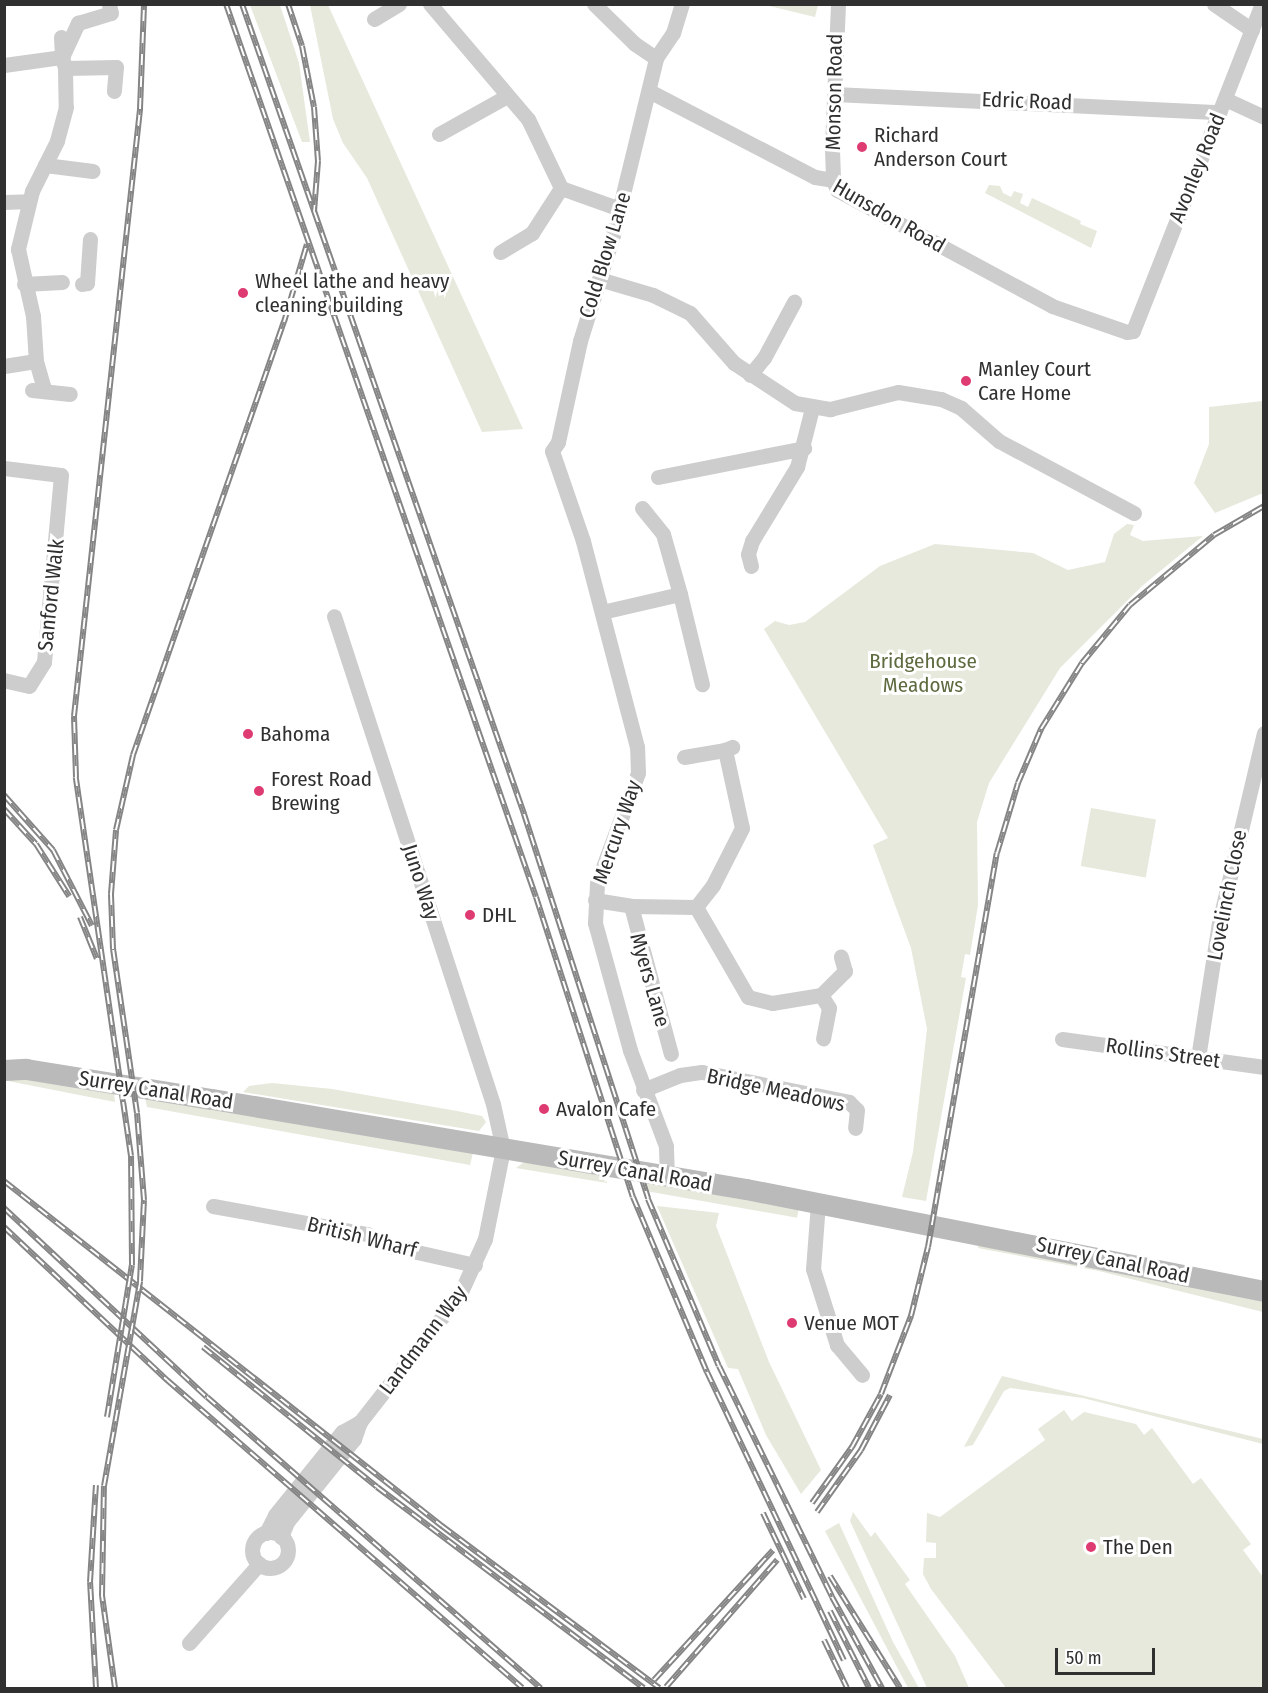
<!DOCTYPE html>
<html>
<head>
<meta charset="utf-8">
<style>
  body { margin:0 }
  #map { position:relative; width:1268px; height:1693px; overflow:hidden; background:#fff; font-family:"Fira Sans Condensed",sans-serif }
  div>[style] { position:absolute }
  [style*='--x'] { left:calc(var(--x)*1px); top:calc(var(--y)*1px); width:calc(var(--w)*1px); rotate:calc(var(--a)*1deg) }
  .green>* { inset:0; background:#e6e9dc; transform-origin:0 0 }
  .street>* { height:15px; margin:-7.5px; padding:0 7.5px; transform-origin:7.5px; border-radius:7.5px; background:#cdcdcd }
  .street>.ring { margin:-7.5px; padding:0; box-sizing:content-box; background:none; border:15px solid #cdcdcd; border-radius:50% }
  .secondary>* { height:21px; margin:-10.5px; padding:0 10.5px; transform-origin:10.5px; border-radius:10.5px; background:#bababa }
  .rail>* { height:6px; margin-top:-3px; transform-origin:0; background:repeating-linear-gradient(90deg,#fff 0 11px,#858585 0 22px); box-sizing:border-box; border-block:2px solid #858585 }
  .dots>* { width:16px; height:16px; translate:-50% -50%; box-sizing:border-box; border:3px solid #fff; border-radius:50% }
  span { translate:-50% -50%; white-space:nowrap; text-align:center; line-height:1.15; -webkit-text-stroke:6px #fff; paint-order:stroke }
  .street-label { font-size:21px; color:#303030 }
  .poi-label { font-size:21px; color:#303030 }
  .left { translate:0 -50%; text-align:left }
  .park-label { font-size:21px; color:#5e6a3f }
  .frame { position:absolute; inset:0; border:6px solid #303030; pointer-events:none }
  .scale { position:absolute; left:1055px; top:1648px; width:100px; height:27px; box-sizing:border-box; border:3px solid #303030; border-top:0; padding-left:8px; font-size:18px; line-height:21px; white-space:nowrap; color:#303030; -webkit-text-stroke:4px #fff; paint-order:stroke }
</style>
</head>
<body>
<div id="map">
  <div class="green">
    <div style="clip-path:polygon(761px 4px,818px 4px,818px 5px,815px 17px)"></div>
    <div style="clip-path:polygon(250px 5px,280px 5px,299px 63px,310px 142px,302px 142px)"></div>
    <div style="clip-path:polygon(310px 5px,328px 5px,523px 429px,482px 432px,367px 178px,343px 143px,333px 119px)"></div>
    <div style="clip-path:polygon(989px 185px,1000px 186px,1003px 193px,1011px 197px,1014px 191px,1023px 194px,1020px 203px,1028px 207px,1032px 198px,1081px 221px,1080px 224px,1097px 231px,1091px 248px,985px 193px)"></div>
    <div style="clip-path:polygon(1263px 401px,1263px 493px,1215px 513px,1194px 483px,1209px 444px,1209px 407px)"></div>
    <div style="clip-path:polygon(1127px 524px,1134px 525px,1130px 535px,1143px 541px,1203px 536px,1142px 586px,1060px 668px,989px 783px,977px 822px,978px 905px,970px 955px,965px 954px,961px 977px,966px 978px,926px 1201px,902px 1197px,913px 1152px,927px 1029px,911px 948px,873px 845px,888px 838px,764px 629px,775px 621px,789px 625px,805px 622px,880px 566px,935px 544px,1033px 553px,1068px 570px,1105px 562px,1114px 534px)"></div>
    <div style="left:1091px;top:808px;width:66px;height:59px;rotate:10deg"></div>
    <div style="clip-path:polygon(17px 1077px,114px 1093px,115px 1102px,8px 1081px)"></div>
    <div style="clip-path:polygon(272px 1083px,332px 1089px,457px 1111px,482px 1116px,486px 1122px,479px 1131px,243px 1092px,249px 1086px)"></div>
    <div style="clip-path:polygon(145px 1098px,473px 1153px,470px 1165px,147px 1107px)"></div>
    <div style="clip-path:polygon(527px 1160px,605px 1176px,607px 1183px,516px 1168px)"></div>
    <div style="left:646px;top:1182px;width:155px;height:9px;rotate:10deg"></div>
    <div style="clip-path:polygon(657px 1206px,719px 1213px,716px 1226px,769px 1362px,821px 1470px,801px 1494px,766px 1435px,738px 1369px,728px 1368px)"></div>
    <div style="clip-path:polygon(979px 1243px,1206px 1287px,1263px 1301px,1263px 1312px,1099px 1271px,978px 1248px)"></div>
    <div style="clip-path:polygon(1002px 1376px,1263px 1439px,1263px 1444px,1083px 1398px,1010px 1388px,1004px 1391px,973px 1445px,964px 1447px)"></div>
    <div style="clip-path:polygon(1064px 1410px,1072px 1421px,1084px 1412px,1136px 1424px,1144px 1435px,1152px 1428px,1193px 1484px,1201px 1478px,1251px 1544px,1243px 1550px,1263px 1577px,1263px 1688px,1006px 1688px,931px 1589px,923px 1574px,924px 1558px,936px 1558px,936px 1543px,926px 1542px,927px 1513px,940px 1517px,1045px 1440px,1038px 1429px)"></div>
    <div style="clip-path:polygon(853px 1512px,871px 1537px,875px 1532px,910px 1580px,905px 1584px,955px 1656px,969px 1688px,927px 1688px,850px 1521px)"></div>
    <div style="clip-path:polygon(839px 1523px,893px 1642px,919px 1688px,908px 1688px,825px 1531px)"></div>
  </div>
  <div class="street">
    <div style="--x:430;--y:4;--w:151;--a:49.6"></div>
    <div style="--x:528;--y:119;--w:76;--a:64.4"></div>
    <div style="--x:561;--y:188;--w:54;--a:122.8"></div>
    <div style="--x:532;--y:233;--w:37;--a:149"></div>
    <div style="--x:594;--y:4;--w:57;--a:44.3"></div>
    <div style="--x:635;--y:44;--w:25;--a:34"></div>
    <div style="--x:838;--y:4;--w:145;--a:92.4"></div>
    <div style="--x:832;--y:149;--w:31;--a:88"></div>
    <div style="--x:833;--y:180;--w:11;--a:68"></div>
    <div style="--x:837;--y:190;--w:244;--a:28.3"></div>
    <div style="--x:1052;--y:306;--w:79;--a:19.1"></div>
    <div style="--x:1127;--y:332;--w:6;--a:-9"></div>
    <div style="--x:1133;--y:331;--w:352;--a:-68.5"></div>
    <div style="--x:1214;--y:4;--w:46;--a:34.4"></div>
    <div style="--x:374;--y:19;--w:29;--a:-31"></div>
    <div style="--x:61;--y:37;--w:20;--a:87"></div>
    <div style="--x:62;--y:57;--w:38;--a:-65"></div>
    <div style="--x:78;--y:23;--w:34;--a:-17"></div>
    <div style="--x:111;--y:13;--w:9;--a:-103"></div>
    <div style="--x:4;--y:65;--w:59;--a:-7.9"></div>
    <div style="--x:62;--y:57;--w:11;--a:75"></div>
    <div style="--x:65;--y:68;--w:39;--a:89"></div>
    <div style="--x:66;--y:107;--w:35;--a:105"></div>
    <div style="--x:57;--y:141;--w:56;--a:116.6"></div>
    <div style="--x:32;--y:191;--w:60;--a:103.6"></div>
    <div style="--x:18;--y:249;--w:69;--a:77.4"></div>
    <div style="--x:33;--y:316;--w:45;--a:86.2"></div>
    <div style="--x:36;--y:361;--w:29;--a:74"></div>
    <div style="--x:65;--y:68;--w:51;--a:-1.1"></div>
    <div style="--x:116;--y:67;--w:24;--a:95"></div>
    <div style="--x:649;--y:91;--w:187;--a:27.4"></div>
    <div style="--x:815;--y:177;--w:18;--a:9"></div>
    <div style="--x:834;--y:94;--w:386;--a:2.7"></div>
    <div style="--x:1225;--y:99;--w:43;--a:24.8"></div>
    <div style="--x:439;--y:134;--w:78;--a:-29.2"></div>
    <div style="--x:45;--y:165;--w:48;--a:7.1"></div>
    <div style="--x:561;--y:188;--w:63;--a:19.6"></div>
    <div style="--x:4;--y:202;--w:25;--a:-2"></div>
    <div style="--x:599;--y:279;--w:56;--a:16.5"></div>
    <div style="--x:653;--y:295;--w:41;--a:25.9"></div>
    <div style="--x:690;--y:313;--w:67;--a:48.7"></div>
    <div style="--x:734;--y:363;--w:73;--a:33.3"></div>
    <div style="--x:795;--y:403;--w:36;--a:10"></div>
    <div style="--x:830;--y:409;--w:70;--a:-14"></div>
    <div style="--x:898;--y:392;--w:44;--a:9.2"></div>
    <div style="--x:941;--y:399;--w:22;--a:24"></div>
    <div style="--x:961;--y:408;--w:50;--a:41"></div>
    <div style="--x:999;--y:441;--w:153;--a:28.1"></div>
    <div style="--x:24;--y:284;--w:38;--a:-3"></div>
    <div style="--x:82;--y:284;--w:5;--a:-11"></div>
    <div style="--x:87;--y:283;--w:44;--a:-86.1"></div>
    <div style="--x:4;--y:366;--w:32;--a:-9"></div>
    <div style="--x:750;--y:375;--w:22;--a:-51"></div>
    <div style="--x:764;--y:358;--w:64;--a:-61.8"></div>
    <div style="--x:32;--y:390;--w:38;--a:6"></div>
    <div style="--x:4;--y:468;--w:57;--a:7"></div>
    <div style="--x:61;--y:475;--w:188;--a:95.2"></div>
    <div style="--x:44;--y:662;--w:28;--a:122"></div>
    <div style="--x:29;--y:686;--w:26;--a:-167"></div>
    <div style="--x:658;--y:477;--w:149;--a:-11.2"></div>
    <div style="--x:642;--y:508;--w:33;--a:51"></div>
    <div style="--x:663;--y:534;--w:62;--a:74.2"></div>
    <div style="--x:751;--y:566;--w:12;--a:-104"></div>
    <div style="--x:748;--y:554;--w:14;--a:-73"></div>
    <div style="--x:752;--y:541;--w:87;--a:-58.7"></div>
    <div style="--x:797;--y:467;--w:61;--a:-75.7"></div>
    <div style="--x:602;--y:612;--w:80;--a:-13"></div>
    <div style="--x:680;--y:594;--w:93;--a:76.3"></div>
    <div style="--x:684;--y:757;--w:42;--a:-9.7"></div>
    <div style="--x:595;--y:900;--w:36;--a:9"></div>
    <div style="--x:631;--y:906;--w:65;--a:0.9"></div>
    <div style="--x:631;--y:906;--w:153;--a:74.9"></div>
    <div style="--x:696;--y:907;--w:104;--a:60"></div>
    <div style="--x:748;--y:997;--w:25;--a:14"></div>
    <div style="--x:772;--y:1003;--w:50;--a:-9.3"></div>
    <div style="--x:821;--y:995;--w:15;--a:58"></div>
    <div style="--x:829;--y:1008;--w:31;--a:101"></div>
    <div style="--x:696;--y:907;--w:28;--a:-52"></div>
    <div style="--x:713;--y:885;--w:64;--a:-63"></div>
    <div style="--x:742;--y:828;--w:80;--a:-102.3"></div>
    <div style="--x:725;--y:750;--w:8;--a:-23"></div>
    <div style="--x:821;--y:995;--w:34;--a:-45"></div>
    <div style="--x:845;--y:971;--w:15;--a:-106"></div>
    <div style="--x:1062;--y:1039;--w:204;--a:7.9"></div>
    <div style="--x:1198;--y:1058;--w:137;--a:-81.2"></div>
    <div style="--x:1219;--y:923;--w:195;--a:-76.7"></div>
    <div style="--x:643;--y:1090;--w:40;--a:-22"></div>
    <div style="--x:680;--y:1075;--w:22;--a:-8"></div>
    <div style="--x:702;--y:1072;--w:150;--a:11.5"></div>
    <div style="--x:849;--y:1102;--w:11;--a:45"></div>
    <div style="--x:857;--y:1110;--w:18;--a:96"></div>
    <div style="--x:667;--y:1177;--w:31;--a:-92"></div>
    <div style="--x:666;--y:1146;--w:103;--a:-110.6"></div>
    <div style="--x:630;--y:1050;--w:132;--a:-105.4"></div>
    <div style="--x:595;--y:923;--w:40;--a:-87.1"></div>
    <div style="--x:597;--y:883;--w:117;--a:-69.6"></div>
    <div style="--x:638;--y:773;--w:26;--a:-92"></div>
    <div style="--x:637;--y:747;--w:213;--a:-104.7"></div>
    <div style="--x:583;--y:541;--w:95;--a:-109"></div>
    <div style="--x:552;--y:451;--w:11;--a:-56"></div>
    <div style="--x:558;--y:442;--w:103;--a:-77.7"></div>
    <div style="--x:580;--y:341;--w:111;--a:-72.7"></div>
    <div style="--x:613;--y:235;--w:182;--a:-76.3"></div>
    <div style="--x:656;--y:58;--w:30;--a:-56"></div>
    <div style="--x:673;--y:33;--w:30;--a:-73"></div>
    <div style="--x:818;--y:1203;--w:66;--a:94.3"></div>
    <div style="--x:813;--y:1269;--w:80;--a:72.5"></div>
    <div style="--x:837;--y:1345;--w:39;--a:50"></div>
    <div style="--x:213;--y:1206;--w:157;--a:10.3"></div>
    <div style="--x:367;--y:1234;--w:26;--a:28"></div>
    <div style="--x:390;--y:1246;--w:87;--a:12.6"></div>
    <div class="ring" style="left:252px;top:1532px;width:21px;height:21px"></div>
    <div style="--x:266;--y:1533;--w:20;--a:-63"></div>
    <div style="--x:275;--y:1515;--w:107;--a:-51.1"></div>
    <div style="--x:342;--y:1432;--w:21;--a:-29"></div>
    <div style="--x:281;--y:1537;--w:16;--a:-68"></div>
    <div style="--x:287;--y:1522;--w:107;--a:-51.1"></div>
    <div style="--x:354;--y:1439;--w:18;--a:-71"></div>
    <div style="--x:360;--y:1422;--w:162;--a:-52"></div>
    <div style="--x:460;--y:1294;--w:60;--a:-65.6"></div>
    <div style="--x:485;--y:1239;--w:92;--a:-78.7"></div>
    <div style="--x:503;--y:1149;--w:46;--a:-102.5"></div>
    <div style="--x:493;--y:1104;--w:513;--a:-108.05"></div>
    <div style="--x:189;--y:1643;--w:106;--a:-48.5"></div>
  </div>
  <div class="secondary">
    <div style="--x:4;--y:1070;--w:22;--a:-3"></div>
    <div style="--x:26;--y:1069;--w:188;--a:9.2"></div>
    <div style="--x:212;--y:1099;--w:542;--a:9.57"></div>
    <div style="--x:746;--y:1189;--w:528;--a:11.14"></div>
  </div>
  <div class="rail">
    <div style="--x:226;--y:4;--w:945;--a:70.86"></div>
    <div style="--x:536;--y:897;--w:315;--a:72.1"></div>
    <div style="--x:633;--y:1197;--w:190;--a:67.1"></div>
    <div style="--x:707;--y:1372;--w:319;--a:64.6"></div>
    <div style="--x:242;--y:4;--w:858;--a:70.8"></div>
    <div style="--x:524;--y:814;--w:404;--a:72.1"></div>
    <div style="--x:648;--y:1199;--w:181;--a:67"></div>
    <div style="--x:719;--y:1366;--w:257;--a:63.9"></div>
    <div style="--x:832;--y:1597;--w:104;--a:61.2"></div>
    <div style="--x:288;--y:4;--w:44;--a:71.6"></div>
    <div style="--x:302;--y:46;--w:62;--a:78.9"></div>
    <div style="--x:314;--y:107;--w:54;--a:85.8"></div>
    <div style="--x:318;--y:161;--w:51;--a:94.5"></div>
    <div style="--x:4;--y:795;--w:74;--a:48.3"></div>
    <div style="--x:53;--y:850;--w:85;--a:62.8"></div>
    <div style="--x:4;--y:809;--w:47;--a:47.6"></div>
    <div style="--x:36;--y:844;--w:62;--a:57.6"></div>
    <div style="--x:80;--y:917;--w:45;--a:68"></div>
    <div style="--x:4;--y:1181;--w:558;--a:38.23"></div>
    <div style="--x:442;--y:1526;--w:271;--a:36.7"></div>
    <div style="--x:4;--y:1208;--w:277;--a:43"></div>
    <div style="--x:207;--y:1397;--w:443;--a:41.1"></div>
    <div style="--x:4;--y:1227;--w:224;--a:43.2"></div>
    <div style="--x:167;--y:1380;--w:470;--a:40.9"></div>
    <div style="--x:203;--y:1347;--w:223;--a:38.8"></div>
    <div style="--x:377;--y:1487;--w:334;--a:37"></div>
    <div style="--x:107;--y:1417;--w:154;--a:-80.7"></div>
    <div style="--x:132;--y:1265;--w:109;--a:-90.5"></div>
    <div style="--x:131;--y:1156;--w:383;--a:-98.3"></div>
    <div style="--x:76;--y:777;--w:61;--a:-91.9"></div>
    <div style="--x:74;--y:716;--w:611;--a:-83.79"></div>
    <div style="--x:140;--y:109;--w:105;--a:-87.8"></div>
    <div style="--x:812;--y:1503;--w:69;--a:-54.5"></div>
    <div style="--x:852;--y:1447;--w:60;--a:-61.3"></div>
    <div style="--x:881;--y:1394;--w:84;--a:-69"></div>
    <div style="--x:911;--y:1316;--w:71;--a:-76.2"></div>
    <div style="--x:928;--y:1247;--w:400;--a:-80.1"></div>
    <div style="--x:997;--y:853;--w:73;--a:-73.3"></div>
    <div style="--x:1018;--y:783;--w:59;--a:-66.9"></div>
    <div style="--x:1041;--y:729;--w:78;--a:-58.2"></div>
    <div style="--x:1082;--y:663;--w:75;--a:-50.4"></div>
    <div style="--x:1130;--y:605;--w:109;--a:-39.8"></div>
    <div style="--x:1214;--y:535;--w:58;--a:-30.1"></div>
    <div style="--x:817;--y:1512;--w:76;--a:-54.6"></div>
    <div style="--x:861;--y:1450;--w:62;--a:-62.2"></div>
    <div style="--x:763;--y:1513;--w:95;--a:64.5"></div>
    <div style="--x:830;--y:1576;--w:132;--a:58"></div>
    <div style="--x:830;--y:1611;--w:86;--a:63.1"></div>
    <div style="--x:824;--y:1640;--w:53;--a:64.4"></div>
    <div style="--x:654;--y:1680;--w:176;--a:-47.5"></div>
    <div style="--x:666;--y:1687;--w:169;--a:-48.8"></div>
    <div style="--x:96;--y:1688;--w:106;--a:-93.2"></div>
    <div style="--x:90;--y:1582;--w:97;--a:-86.5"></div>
    <div style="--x:115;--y:1688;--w:93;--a:-98"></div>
    <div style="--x:102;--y:1596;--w:110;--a:-89"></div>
    <div style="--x:104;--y:1486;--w:208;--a:-80"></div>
    <div style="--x:140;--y:1281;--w:81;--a:-87.2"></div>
    <div style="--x:144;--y:1200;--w:87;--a:-94.6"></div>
    <div style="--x:137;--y:1113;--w:166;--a:-98.3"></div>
    <div style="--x:113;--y:949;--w:55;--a:-92.1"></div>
    <div style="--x:111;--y:894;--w:64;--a:-85.5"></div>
    <div style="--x:116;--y:830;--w:77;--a:-77.2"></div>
    <div style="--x:133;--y:755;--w:459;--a:-70.8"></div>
    <div style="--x:284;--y:322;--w:81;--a:-73.6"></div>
  </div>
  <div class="dots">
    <div style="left:862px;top:147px;background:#de3b72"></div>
    <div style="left:243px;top:293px;background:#de3b72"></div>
    <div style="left:966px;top:381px;background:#de3b72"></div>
    <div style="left:248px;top:734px;background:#de3b72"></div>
    <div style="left:259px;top:791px;background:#de3b72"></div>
    <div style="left:470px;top:915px;background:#de3b72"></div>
    <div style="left:544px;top:1109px;background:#de3b72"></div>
    <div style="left:792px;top:1323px;background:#de3b72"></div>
    <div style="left:1091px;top:1547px;background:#de3b72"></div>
  </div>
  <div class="street-label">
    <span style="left:834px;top:92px;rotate:-89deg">Monson Road</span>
    <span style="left:1027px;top:101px;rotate:2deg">Edric Road</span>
    <span style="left:1197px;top:168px;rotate:-68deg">Avonley Road</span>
    <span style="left:889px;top:216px;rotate:30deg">Hunsdon Road</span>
    <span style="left:605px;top:255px;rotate:-73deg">Cold Blow Lane</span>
    <span style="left:51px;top:595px;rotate:-84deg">Sanford Walk</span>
    <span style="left:617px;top:832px;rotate:-71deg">Mercury Way</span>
    <span style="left:421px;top:882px;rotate:72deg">Juno Way</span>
    <span style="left:1227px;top:895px;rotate:-79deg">Lovelinch Close</span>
    <span style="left:650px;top:980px;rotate:74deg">Myers Lane</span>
    <span style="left:1163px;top:1053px;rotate:8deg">Rollins Street</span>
    <span style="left:156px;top:1090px;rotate:9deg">Surrey Canal Road</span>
    <span style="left:776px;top:1090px;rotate:12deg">Bridge Meadows</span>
    <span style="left:635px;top:1171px;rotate:10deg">Surrey Canal Road</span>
    <span style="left:362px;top:1237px;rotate:14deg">British Wharf</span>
    <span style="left:1113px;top:1260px;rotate:12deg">Surrey Canal Road</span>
    <span style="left:423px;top:1340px;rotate:-53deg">Landmann Way</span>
  </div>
  <div class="poi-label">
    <span class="left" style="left:874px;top:147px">Richard<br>Anderson Court</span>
    <span class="left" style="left:255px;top:293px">Wheel lathe and heavy<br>cleaning building</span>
    <span class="left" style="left:978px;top:381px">Manley Court<br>Care Home</span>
    <span class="left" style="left:260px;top:734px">Bahoma</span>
    <span class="left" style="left:271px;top:791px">Forest Road<br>Brewing</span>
    <span class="left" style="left:482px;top:915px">DHL</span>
    <span class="left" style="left:556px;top:1109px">Avalon Cafe</span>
    <span class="left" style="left:804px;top:1323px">Venue MOT</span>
    <span class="left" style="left:1103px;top:1547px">The Den</span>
  </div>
  <div class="park-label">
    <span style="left:923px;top:673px">Bridgehouse<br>Meadows</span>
  </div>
  <div class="frame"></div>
  <div class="scale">50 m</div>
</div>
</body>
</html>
